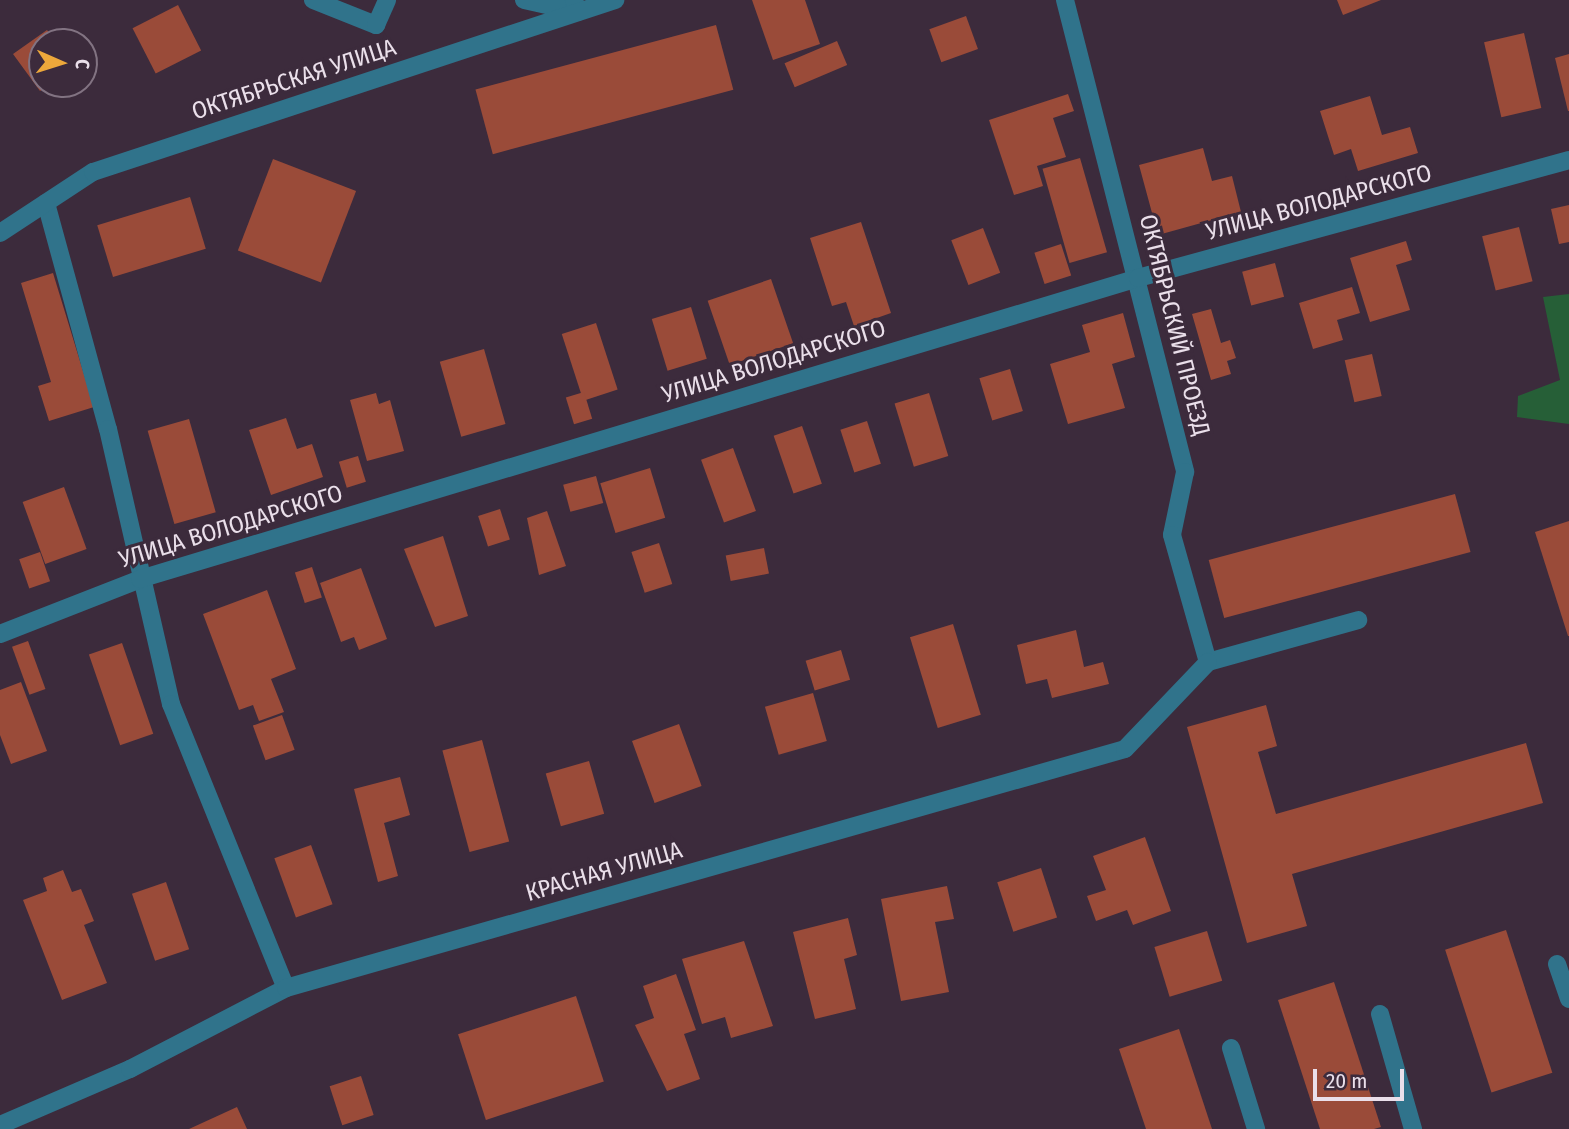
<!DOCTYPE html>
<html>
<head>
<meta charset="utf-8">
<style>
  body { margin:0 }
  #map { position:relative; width:1569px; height:1129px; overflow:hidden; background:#3c2b3c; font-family:"Fira Sans Condensed",sans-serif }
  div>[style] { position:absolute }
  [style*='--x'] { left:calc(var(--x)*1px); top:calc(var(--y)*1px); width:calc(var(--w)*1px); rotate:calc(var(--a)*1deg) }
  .green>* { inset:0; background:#265f37 }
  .building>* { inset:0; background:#9a4b39; transform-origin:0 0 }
  .minor>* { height:18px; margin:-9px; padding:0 9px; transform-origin:9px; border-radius:9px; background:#30738b }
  span { translate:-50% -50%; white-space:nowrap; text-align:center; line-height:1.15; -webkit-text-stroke:6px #3c2b3c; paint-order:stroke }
  .street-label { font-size:24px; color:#eadfea }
  .north { position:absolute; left:28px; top:28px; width:70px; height:70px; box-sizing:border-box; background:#3c2b3c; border:2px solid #827382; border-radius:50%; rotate:93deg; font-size:19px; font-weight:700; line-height:28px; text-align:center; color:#eadfea }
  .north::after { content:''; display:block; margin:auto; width:24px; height:32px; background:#eda83b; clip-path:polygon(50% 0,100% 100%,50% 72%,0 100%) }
  .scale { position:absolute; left:1313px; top:1069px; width:91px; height:32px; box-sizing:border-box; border:4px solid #eadfea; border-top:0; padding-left:9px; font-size:21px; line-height:24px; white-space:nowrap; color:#eadfea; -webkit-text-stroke:5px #3c2b3c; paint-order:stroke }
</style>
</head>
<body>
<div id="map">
  <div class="green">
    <div style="clip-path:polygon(1569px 294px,1569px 424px,1517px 417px,1518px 396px,1560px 380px,1543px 297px)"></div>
  </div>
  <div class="building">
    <div style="clip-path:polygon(752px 0,805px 0,820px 44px,773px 60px)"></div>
    <div style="clip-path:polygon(1337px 0,1381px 0,1343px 15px)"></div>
    <div style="left:178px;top:5px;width:51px;height:51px;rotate:63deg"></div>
    <div style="left:966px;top:16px;width:35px;height:39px;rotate:70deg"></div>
    <div style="left:716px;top:25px;width:67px;height:249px;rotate:75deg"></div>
    <div style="clip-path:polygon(47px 30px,56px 42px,42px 42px,42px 84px,50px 84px,40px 91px,13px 54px)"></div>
    <div style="left:1524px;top:33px;width:77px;height:41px;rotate:77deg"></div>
    <div style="left:837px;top:41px;width:26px;height:57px;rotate:67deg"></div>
    <div style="clip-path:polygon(1569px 54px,1569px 111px,1568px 111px,1555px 58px)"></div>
    <div style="clip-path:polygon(1068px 94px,1074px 111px,1053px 118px,1066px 157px,1037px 166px,1043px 186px,1014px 195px,989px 120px)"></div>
    <div style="clip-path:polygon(1370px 96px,1382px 135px,1410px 127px,1418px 153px,1358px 171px,1351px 149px,1334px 155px,1320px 111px)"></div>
    <div style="clip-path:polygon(1203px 148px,1212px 181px,1232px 176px,1241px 212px,1158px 235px,1139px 165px)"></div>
    <div style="left:1080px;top:158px;width:98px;height:39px;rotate:74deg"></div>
    <div style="left:273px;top:159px;width:89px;height:98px;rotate:21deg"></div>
    <div style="left:190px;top:197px;width:54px;height:97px;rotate:73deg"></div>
    <div style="clip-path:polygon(1569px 205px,1569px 242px,1559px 244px,1551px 209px)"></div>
    <div style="clip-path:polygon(861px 222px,891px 313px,854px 326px,846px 302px,832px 306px,810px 238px)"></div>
    <div style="left:1519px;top:227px;width:56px;height:38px;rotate:76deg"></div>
    <div style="left:983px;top:228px;width:48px;height:34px;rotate:69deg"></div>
    <div style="clip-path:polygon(1406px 241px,1412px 260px,1396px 265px,1410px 310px,1370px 322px,1350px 258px)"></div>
    <div style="left:1061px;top:244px;width:33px;height:28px;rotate:72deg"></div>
    <div style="left:1275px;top:263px;width:35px;height:34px;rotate:75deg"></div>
    <div style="clip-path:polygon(53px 273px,94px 407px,49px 421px,38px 386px,51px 382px,21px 283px)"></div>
    <div style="left:771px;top:279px;width:68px;height:67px;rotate:71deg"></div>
    <div style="clip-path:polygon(1352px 287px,1360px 313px,1337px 320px,1343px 340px,1313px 349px,1299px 303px)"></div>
    <div style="left:691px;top:307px;width:54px;height:41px;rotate:73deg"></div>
    <div style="clip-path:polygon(1211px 309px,1221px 343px,1230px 340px,1236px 358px,1227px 361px,1231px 374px,1211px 380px,1192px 314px)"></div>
    <div style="clip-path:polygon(1123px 313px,1135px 357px,1112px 364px,1125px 408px,1068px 424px,1050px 364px,1090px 352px,1082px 325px)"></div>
    <div style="left:596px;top:323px;width:70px;height:36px;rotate:72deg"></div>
    <div style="left:484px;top:349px;width:78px;height:46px;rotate:74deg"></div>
    <div style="left:1372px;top:354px;width:43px;height:28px;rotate:77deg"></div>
    <div style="left:1010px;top:369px;width:44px;height:32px;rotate:73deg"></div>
    <div style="left:584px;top:392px;width:28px;height:19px;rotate:73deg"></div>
    <div style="clip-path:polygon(376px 393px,379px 404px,390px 400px,404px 451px,367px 461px,350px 400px)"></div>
    <div style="left:929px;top:393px;width:66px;height:36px;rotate:73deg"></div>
    <div style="clip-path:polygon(286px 418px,297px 449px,312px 444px,323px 477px,271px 495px,249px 430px)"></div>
    <div style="left:189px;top:419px;width:97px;height:43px;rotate:74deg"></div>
    <div style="left:867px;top:421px;width:45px;height:28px;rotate:72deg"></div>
    <div style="left:802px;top:426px;width:61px;height:30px;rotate:71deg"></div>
    <div style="left:733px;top:448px;width:67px;height:34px;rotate:70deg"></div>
    <div style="left:358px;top:456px;width:27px;height:20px;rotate:73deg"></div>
    <div style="left:650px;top:468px;width:52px;height:52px;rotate:73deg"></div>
    <div style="left:596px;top:476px;width:28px;height:34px;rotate:75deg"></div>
    <div style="left:64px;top:487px;width:66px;height:44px;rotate:70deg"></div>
    <div style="left:1455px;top:494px;width:60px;height:255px;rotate:75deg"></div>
    <div style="left:500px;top:509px;width:32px;height:23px;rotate:72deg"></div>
    <div style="clip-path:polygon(547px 511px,566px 566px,539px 575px,527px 518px)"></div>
    <div style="clip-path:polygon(1569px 521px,1569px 636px,1568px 636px,1535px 532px)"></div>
    <div style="clip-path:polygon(443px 536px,468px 616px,435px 627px,404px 549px)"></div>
    <div style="left:659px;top:543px;width:43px;height:29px;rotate:72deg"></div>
    <div style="left:764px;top:548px;width:26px;height:39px;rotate:79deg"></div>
    <div style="left:40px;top:552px;width:31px;height:22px;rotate:71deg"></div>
    <div style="left:312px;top:567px;width:32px;height:18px;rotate:72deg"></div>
    <div style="clip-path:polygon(361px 568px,387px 639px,359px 650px,354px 637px,341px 642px,320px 583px)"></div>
    <div style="clip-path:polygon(267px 590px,296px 669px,271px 679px,284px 712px,259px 721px,253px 705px,239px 710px,203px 614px)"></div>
    <div style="left:953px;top:624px;width:95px;height:45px;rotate:73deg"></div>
    <div style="clip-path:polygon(1076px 630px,1084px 667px,1103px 662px,1109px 684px,1052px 698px,1047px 679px,1026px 684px,1017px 645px)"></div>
    <div style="left:28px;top:641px;width:51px;height:17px;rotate:70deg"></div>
    <div style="left:122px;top:643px;width:96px;height:35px;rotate:71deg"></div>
    <div style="left:841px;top:650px;width:31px;height:37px;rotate:73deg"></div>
    <div style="clip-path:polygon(21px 682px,47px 751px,11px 764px,0 735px,0 690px)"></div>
    <div style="left:813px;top:693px;width:50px;height:50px;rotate:74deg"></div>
    <div style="clip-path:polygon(1266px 705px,1277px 746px,1258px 752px,1276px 814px,1526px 743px,1543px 803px,1292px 874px,1307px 926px,1247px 943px,1187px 727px)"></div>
    <div style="left:282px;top:715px;width:37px;height:31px;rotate:70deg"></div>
    <div style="left:679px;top:724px;width:66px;height:50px;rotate:70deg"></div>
    <div style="left:482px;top:740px;width:105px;height:41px;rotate:75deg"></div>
    <div style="left:589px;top:761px;width:55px;height:45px;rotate:74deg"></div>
    <div style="clip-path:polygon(400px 777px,410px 815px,384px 823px,398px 876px,378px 882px,354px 789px)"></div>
    <div style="clip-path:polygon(1145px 837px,1171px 911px,1133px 925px,1127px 910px,1096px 921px,1087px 896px,1106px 890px,1093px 856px)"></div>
    <div style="left:311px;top:845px;width:63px;height:39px;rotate:70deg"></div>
    <div style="left:1041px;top:868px;width:52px;height:46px;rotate:72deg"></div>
    <div style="clip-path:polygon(63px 870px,72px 892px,81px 889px,94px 921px,84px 925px,107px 983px,62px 1000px,23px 900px,47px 891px,43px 878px)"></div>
    <div style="left:166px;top:882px;width:71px;height:36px;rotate:71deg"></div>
    <div style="clip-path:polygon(947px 886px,954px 919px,935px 922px,949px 992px,901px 1001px,881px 899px)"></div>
    <div style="clip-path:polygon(848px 918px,857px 955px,844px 959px,856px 1009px,815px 1019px,793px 932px)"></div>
    <div style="left:1506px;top:930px;width:150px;height:64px;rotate:72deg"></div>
    <div style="left:1207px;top:931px;width:52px;height:55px;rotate:73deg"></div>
    <div style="clip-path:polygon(744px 941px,773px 1026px,731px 1038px,725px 1017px,702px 1024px,682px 959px)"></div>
    <div style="clip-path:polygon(676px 974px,696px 1030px,684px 1034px,700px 1079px,667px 1091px,635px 1025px,654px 1018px,643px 986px)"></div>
    <div style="clip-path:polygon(1334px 982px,1381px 1127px,1374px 1129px,1320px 1129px,1278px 1000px)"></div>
    <div style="left:576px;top:996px;width:90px;height:124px;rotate:72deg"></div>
    <div style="clip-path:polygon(1179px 1029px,1212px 1129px,1146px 1129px,1119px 1049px)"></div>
    <div style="left:361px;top:1076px;width:41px;height:33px;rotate:72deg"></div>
    <div style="clip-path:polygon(237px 1107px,247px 1129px,189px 1129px)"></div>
  </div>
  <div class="minor">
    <div style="--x:313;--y:0;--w:68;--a:21.6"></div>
    <div style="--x:376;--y:25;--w:27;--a:-66"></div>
    <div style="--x:524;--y:0;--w:55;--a:12.5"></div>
    <div style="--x:578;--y:12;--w:13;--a:-108"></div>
    <div style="--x:1065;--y:0;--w:487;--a:75.7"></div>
    <div style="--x:1185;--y:472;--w:64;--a:101.7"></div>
    <div style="--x:1172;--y:535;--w:132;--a:74.2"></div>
    <div style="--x:46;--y:203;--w:234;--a:74.7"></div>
    <div style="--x:108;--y:429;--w:282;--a:77.1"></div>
    <div style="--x:171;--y:704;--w:306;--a:68"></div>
    <div style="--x:0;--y:233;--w:111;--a:-33.3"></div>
    <div style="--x:93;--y:172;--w:550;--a:-18.24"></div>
    <div style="--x:0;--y:634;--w:150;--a:-21.4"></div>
    <div style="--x:140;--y:579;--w:1042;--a:-16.78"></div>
    <div style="--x:1138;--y:278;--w:447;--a:-15.3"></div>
    <div style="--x:1208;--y:662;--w:156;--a:-15.6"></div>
    <div style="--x:1557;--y:964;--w:37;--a:71"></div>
    <div style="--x:1380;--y:1014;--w:120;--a:74"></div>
    <div style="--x:1231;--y:1048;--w:85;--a:72.8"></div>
    <div style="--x:0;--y:1125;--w:142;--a:-23.3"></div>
    <div style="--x:130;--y:1069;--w:176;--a:-27.4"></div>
    <div style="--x:286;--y:988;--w:872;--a:-15.9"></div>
    <div style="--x:1125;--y:749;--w:120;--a:-46.3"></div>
  </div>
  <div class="street-label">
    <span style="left:294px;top:80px;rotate:-18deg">ОКТЯБРЬСКАЯ УЛИЦА</span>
    <span style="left:1319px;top:203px;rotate:-15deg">УЛИЦА ВОЛОДАРСКОГО</span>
    <span style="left:1174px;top:325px;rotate:76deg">ОКТЯБРЬСКИЙ ПРОЕЗД</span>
    <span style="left:774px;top:362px;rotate:-17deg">УЛИЦА ВОЛОДАРСКОГО</span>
    <span style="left:231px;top:527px;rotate:-17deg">УЛИЦА ВОЛОДАРСКОГО</span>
    <span style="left:604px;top:872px;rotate:-16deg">КРАСНАЯ УЛИЦА</span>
  </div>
  <div class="north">С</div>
  <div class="scale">20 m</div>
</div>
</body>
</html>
